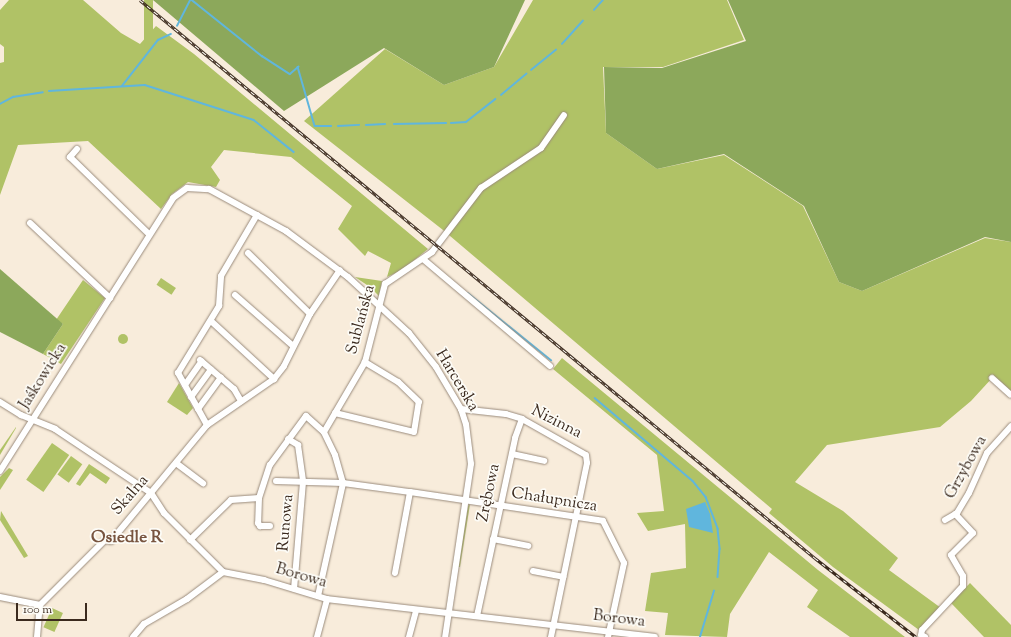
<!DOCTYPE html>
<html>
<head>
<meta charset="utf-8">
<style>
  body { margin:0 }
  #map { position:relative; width:1011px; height:637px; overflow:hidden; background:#f8ecdb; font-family:"Sorts Mill Goudy",serif }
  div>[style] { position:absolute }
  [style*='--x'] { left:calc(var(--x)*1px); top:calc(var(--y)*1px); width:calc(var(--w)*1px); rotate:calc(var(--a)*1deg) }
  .green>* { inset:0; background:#b0c266; transform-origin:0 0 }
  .round { border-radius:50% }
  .forest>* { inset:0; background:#8ca85b }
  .water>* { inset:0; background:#60b6dd }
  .stream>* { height:1.5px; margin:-0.75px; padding:0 0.75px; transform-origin:0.75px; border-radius:0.75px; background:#60b6dd }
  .roads { filter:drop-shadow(0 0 1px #9a8b7c) drop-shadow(0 0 1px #9a8b7c) }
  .minor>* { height:6px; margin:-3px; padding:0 3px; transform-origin:3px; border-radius:3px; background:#fff }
  .rail>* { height:3px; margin-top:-1.5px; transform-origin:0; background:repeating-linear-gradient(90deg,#fdfcf7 0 4.5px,#3b2a1e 0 9px); box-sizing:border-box; border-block:1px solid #3b2a1e }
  span { translate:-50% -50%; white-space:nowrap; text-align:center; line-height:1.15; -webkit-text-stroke:3.5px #fdfcf7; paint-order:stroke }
  .street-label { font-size:16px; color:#3b2a1e }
  .neighbourhood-label { font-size:17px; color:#78543f; font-weight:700 }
  .scale { position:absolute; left:16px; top:603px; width:71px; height:18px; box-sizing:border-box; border:2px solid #3b2a1e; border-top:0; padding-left:5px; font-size:12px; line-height:14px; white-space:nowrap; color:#3b2a1e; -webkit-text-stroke:3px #fdfcf7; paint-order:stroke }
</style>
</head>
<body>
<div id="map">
  <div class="green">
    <div style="clip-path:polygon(9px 0,83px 0,121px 33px,140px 44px,156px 26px,194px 54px,428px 249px,402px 270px,387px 277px,391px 263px,368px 251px,365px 256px,338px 229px,352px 206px,291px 157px,224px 150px,211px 167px,220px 180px,216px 187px,188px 182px,172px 194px,161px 209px,88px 141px,18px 145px,0 195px,0 63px,4px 62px,4px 47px,0 44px,0 10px)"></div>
    <div style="left:144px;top:0;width:9px;height:178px"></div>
    <div style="clip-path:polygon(533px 0,727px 0,744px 40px,663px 67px,603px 67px,606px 133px,657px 169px,724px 155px,803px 206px,839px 282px,862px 291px,985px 238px,1011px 242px,1011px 393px,993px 377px,971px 401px,940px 427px,827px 445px,795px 482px,843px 511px,898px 558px,889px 570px,941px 608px,919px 630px,833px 567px,769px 513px,772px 509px,443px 230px,304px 121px,385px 49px,444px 85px,494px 67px)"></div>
    <div style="clip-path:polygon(355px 277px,382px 281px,379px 296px,370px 287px)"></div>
    <div style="left:161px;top:278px;width:18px;height:8px;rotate:34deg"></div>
    <div style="clip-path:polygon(83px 280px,105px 298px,61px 364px,43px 354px,63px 324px,56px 320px)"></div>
    <div class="round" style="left:118px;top:334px;width:10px;height:10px"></div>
    <div style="clip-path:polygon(562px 358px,818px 570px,905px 637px,850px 637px,807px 607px,818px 590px,769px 552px,730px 614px,727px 637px,665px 635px,668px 613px,645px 611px,651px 573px,686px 568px,685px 524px,648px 531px,637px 513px,664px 511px,657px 455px,553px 369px)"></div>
    <div style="clip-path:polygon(179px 383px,193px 408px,187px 415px,167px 402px)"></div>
    <div style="clip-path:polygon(16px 427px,16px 428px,0 455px,0 450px)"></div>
    <div style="left:52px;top:443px;width:21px;height:45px;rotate:35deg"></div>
    <div style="left:71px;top:456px;width:14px;height:23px;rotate:36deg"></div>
    <div style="clip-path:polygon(89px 464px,110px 478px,106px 484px,90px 473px,80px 486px,76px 484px)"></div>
    <div style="clip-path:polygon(9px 468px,13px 470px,0 490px,0 477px)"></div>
    <div style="clip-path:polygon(470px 504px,460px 567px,458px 567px,468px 506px)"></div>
    <div style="clip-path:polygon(1px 511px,28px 556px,24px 558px,0 520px)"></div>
    <div style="clip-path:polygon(970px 583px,1011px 625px,1011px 637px,984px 637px,951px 603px)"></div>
    <div style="left:52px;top:608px;width:12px;height:21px;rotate:24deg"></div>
  </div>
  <div class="forest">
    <div style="clip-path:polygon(153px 0,525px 0,494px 67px,444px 85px,384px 48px,284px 111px)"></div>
    <div style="clip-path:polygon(728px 0,1011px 0,1011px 242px,985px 237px,862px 291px,839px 282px,804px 206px,724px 154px,657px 169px,606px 133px,604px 67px,662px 68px,746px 41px)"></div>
    <div style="clip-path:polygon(0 269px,63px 324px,43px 354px,0 332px)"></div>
  </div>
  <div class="water">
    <div style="clip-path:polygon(705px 502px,710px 514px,713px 533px,689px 527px,686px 509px)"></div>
  </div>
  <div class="stream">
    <div style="--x:192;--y:0;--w:90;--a:38.7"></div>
    <div style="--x:262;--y:56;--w:33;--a:33"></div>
    <div style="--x:290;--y:74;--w:11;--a:-41"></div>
    <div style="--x:298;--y:67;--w:61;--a:73.9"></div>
    <div style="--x:315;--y:126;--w:16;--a:0"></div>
    <div style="--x:594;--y:10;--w:13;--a:-48"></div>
    <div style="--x:177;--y:26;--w:29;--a:-63"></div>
    <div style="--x:562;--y:44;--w:31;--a:-48"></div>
    <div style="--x:531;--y:70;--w:32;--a:-39"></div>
    <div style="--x:122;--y:86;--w:58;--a:-52"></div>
    <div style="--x:158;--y:40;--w:14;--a:-25"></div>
    <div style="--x:49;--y:91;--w:96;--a:-3.6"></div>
    <div style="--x:145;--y:85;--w:114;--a:17.8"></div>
    <div style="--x:254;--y:120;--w:51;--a:38.7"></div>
    <div style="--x:501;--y:95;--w:33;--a:-40"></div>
    <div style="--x:0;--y:104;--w:15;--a:-28"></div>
    <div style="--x:13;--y:97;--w:30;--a:-9"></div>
    <div style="--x:451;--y:123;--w:15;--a:-4"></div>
    <div style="--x:466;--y:122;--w:37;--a:-38"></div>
    <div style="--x:394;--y:124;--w:52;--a:-1.1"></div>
    <div style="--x:366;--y:125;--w:19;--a:-3"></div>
    <div style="--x:338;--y:126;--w:21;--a:-3"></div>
    <div style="--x:468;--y:293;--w:107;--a:38.9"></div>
    <div style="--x:595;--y:398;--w:128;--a:40.3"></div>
    <div style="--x:693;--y:481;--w:21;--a:51"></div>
    <div style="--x:706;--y:497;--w:34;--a:69"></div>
    <div style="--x:718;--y:529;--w:20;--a:84"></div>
    <div style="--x:720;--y:549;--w:28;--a:94"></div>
    <div style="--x:700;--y:637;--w:48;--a:-73.1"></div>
  </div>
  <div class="roads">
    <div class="minor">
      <div style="--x:77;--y:149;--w:11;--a:131"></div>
      <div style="--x:70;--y:157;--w:110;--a:44.3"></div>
      <div style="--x:30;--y:223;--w:110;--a:43.2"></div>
      <div style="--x:248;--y:253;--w:87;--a:44.5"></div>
      <div style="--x:423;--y:259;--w:166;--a:40.1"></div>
      <div style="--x:235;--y:295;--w:77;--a:41.3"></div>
      <div style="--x:211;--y:321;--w:86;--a:42.6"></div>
      <div style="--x:200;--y:360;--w:45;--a:40.5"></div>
      <div style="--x:234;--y:389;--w:14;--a:60"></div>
      <div style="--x:992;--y:378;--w:25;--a:42"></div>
      <div style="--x:185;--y:385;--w:29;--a:-55"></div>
      <div style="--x:191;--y:397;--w:34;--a:-54"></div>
      <div style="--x:0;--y:402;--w:25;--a:32"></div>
      <div style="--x:21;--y:415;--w:37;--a:22"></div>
      <div style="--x:55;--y:429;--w:115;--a:33.7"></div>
      <div style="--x:151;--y:493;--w:24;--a:57"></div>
      <div style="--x:164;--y:513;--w:83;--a:45"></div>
      <div style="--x:223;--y:572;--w:42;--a:11"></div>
      <div style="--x:264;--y:580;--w:66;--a:16.8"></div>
      <div style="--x:327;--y:599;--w:330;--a:6.6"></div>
      <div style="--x:198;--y:409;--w:39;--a:-54"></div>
      <div style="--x:461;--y:409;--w:45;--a:6.3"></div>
      <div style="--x:506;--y:414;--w:17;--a:17"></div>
      <div style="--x:522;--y:419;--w:73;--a:29.4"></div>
      <div style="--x:586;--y:455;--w:8;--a:83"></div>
      <div style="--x:587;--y:463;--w:178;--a:101.7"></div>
      <div style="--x:335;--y:413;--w:81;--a:13.5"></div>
      <div style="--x:414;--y:432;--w:30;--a:-81"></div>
      <div style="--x:419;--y:402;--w:29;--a:-136"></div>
      <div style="--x:398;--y:382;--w:39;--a:-149"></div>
      <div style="--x:207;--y:425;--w:60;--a:-119.1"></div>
      <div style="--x:178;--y:373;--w:79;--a:-58.5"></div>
      <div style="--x:219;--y:306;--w:30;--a:-86"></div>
      <div style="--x:221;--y:276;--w:71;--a:-59.5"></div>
      <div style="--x:288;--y:439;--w:12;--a:31"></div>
      <div style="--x:298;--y:445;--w:37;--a:82"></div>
      <div style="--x:303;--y:482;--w:107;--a:94.8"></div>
      <div style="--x:512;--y:454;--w:33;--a:12"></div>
      <div style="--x:176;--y:463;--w:34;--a:37"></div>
      <div style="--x:0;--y:471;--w:323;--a:-57.6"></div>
      <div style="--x:173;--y:198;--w:17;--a:-36"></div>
      <div style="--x:187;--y:188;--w:22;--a:3"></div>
      <div style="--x:209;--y:189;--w:88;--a:28.6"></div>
      <div style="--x:286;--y:231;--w:77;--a:36.6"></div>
      <div style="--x:348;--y:277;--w:83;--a:42.6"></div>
      <div style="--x:409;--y:333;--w:43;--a:51.5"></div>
      <div style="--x:436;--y:367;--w:49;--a:59.2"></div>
      <div style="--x:461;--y:409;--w:16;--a:72"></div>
      <div style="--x:466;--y:424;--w:40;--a:82.9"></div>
      <div style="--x:471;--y:464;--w:175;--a:98.5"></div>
      <div style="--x:276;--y:481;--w:67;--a:1.7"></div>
      <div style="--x:343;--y:483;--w:68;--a:7.7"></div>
      <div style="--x:410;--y:492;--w:195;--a:8.5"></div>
      <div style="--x:603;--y:521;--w:47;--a:63.4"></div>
      <div style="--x:624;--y:563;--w:76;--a:102.2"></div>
      <div style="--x:259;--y:498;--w:25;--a:92"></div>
      <div style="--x:258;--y:523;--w:4;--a:56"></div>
      <div style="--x:260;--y:526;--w:10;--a:0"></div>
      <div style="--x:945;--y:520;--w:14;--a:-30"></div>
      <div style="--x:957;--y:513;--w:23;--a:-59"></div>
      <div style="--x:969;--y:493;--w:44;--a:-65.8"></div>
      <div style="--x:987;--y:453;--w:36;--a:-48"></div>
      <div style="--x:493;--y:539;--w:36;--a:11"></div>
      <div style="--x:190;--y:540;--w:57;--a:-44.3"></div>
      <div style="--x:231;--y:500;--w:28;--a:-4"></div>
      <div style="--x:259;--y:498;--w:35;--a:-72"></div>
      <div style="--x:270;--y:465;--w:61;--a:-53.7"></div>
      <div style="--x:306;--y:416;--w:24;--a:42"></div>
      <div style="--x:533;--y:571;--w:31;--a:11"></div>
      <div style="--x:395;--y:573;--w:82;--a:-79.5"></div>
      <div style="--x:318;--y:596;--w:116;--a:-77.5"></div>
      <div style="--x:343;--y:483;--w:29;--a:-106"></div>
      <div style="--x:335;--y:455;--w:25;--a:-116"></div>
      <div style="--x:324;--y:432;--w:81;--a:-59.6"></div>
      <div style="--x:365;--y:362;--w:81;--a:-75.6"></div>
      <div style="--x:385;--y:284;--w:57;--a:-34.2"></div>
      <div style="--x:432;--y:252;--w:81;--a:-52.6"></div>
      <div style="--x:481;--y:188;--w:72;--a:-33.7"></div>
      <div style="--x:541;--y:148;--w:40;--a:-55.1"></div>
      <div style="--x:0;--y:597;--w:41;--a:11.3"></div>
      <div style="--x:477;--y:616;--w:182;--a:-77.9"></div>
      <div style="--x:515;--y:438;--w:20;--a:-70"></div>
      <div style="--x:37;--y:637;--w:32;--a:-85"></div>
      <div style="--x:40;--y:605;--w:92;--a:-45"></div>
      <div style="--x:105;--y:540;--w:6;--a:9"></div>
      <div style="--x:111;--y:541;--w:151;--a:-50.4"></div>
      <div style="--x:207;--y:425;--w:81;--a:-34.5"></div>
      <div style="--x:274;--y:379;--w:16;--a:-52"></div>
      <div style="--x:284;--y:366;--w:58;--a:-63.4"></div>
      <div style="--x:310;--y:314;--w:53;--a:-55.7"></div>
      <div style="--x:133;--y:637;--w:17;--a:-50"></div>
      <div style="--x:144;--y:624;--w:50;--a:-30.2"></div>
      <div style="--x:187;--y:599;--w:45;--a:-36.9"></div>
      <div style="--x:317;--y:637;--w:39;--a:-75"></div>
      <div style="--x:409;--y:637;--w:28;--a:-75"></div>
      <div style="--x:925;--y:637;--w:4;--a:-153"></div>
      <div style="--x:921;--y:635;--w:5;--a:-79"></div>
      <div style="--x:922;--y:630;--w:60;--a:-47"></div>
      <div style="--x:963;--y:586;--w:10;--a:-90"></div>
      <div style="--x:963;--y:576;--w:24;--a:-120"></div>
      <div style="--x:951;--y:555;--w:31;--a:-45"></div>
      <div style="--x:973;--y:533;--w:26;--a:-133"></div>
    </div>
  </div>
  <div class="rail">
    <div style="--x:140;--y:0;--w:876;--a:39.58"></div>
    <div style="--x:815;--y:558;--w:128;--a:38"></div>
  </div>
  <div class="street-label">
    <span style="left:362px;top:320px;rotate:-75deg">Sublańska</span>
    <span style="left:44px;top:377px;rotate:-58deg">Jaśkowicka</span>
    <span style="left:456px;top:381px;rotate:59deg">Harcerska</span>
    <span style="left:556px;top:423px;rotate:27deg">Nizinna</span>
    <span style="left:967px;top:468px;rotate:-61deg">Grzybowa</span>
    <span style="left:490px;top:493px;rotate:-78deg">Zrębowa</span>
    <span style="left:131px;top:496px;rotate:-49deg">Skalna</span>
    <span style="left:554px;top:501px;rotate:9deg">Chałupnicza</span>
    <span style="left:287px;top:523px;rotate:-85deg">Runowa</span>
    <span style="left:301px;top:577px;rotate:16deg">Borowa</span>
    <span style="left:619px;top:620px;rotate:7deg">Borowa</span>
  </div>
  <div class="neighbourhood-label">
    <span style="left:127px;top:539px">Osiedle R</span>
  </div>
  <div class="scale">100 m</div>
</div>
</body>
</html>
